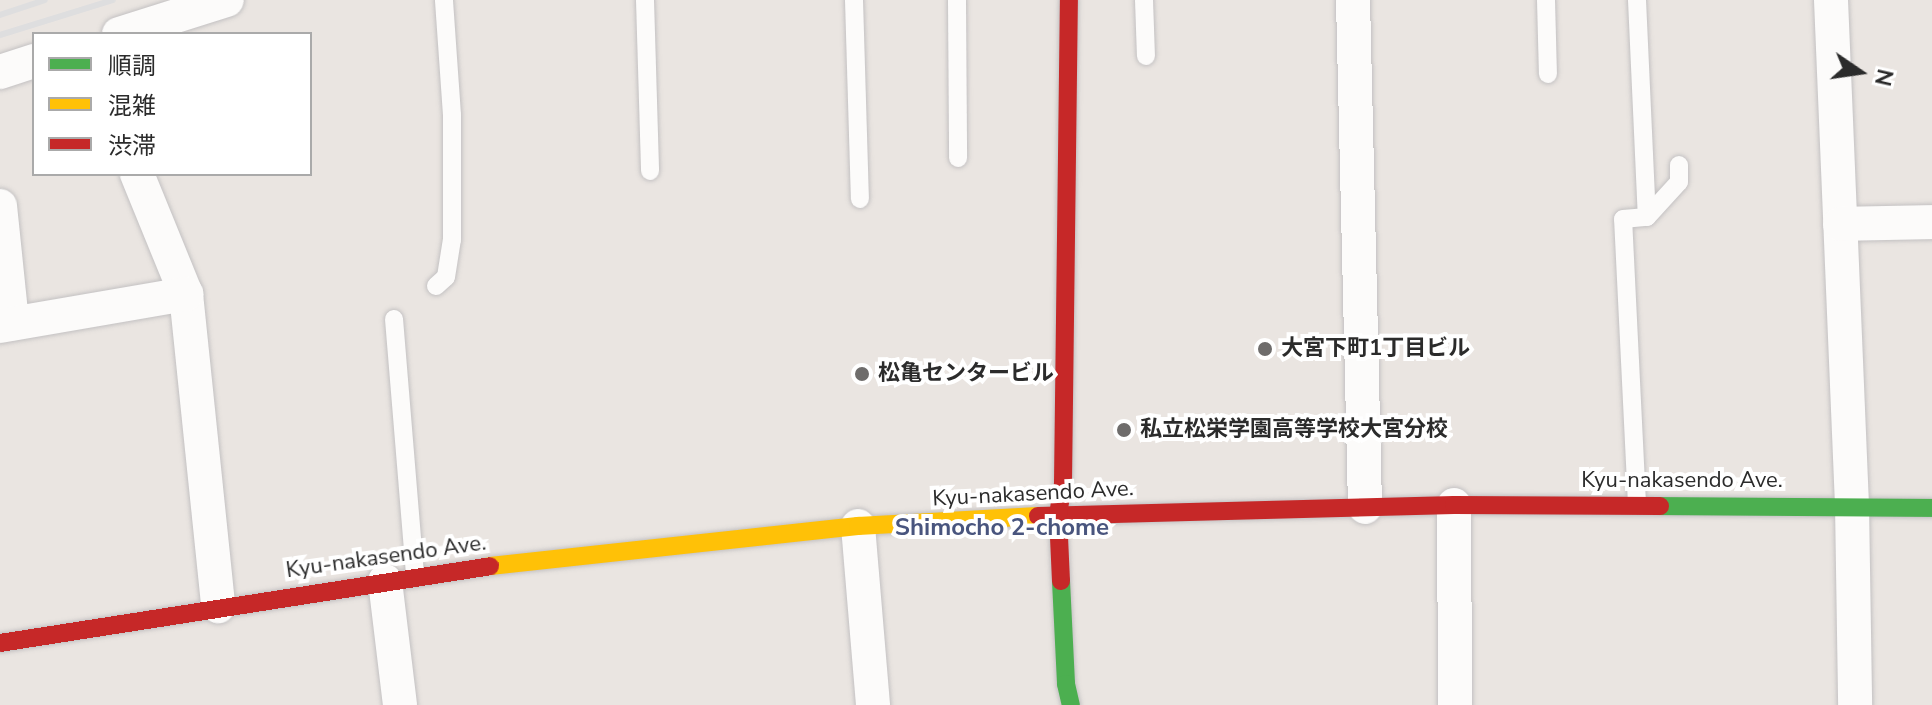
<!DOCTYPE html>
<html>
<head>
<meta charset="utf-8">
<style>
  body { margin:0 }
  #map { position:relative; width:1932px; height:705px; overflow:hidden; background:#eae5e1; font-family:"Nunito Sans","Noto Sans JP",sans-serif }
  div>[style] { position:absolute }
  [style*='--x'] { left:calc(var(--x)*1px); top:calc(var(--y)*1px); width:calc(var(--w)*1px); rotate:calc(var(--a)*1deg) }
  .roads { filter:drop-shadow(0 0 2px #c3c1c2) drop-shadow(0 0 2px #c3c1c2) }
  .lane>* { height:18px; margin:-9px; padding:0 9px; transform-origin:9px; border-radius:9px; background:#fcfbfa }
  .street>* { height:34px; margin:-17px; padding:0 17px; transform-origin:17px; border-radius:17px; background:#fcfbfa }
  .fast>* { height:18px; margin:-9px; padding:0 9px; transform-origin:9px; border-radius:9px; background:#4caf50 }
  .slow>* { height:18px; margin:-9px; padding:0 9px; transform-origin:9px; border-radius:9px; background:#ffc107 }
  .jam>* { height:18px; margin:-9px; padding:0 9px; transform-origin:9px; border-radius:9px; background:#c62828 }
  .rail>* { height:6px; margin:-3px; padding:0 3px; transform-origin:3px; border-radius:3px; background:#dededf }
  .dots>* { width:22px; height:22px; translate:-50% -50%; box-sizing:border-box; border:4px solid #fff; border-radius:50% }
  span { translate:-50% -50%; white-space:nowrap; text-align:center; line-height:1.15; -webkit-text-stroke:8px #fff; paint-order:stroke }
  .poi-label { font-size:22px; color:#2b2b2b; font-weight:700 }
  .left { translate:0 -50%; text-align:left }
  .street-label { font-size:22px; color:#2b2b2b }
  .neighbourhood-label { font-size:24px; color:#49557e; font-weight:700 }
  .legend { position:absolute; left:32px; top:32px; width:280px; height:144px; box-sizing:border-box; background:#fff; border:2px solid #aaa; margin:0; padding:10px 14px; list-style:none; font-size:24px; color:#2b2b2b }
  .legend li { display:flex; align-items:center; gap:16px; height:40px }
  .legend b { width:40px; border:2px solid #aaa }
  .north { position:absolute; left:1820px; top:32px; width:80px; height:80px; -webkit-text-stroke:6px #fff; paint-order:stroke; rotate:103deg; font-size:22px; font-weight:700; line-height:32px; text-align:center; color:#2b2b2b }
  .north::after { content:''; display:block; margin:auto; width:28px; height:36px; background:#2b2b2b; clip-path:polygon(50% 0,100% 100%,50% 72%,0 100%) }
</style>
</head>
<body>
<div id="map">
  <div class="roads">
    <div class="lane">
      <div style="--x:645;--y:0;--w:171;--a:88.3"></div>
      <div style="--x:854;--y:0;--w:199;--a:88.3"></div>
      <div style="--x:957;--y:0;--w:158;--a:89.6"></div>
      <div style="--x:1144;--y:0;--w:56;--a:88"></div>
      <div style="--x:1546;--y:0;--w:74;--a:88.5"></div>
      <div style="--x:1637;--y:0;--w:217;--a:87.4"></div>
      <div style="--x:436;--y:286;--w:13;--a:-42"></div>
      <div style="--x:446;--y:277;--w:37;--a:-81"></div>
      <div style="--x:452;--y:240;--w:125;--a:-90"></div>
      <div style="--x:452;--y:115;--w:115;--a:-94"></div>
      <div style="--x:394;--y:319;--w:259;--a:85.3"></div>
      <div style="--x:1637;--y:504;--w:285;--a:-92.8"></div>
      <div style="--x:1623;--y:219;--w:24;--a:-5"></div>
      <div style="--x:1647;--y:217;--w:47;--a:-47.6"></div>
      <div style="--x:1679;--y:182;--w:17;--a:-90"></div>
    </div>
    <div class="street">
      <div style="--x:1353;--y:0;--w:507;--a:88.64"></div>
      <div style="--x:1831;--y:0;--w:505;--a:87.62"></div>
      <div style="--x:1852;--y:505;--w:200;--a:89.1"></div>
      <div style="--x:119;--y:34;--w:113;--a:-17.5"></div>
      <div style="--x:0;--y:72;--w:36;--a:-18"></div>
      <div style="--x:137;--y:174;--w:130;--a:67.8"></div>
      <div style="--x:186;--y:294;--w:314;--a:84.1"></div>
      <div style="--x:0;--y:206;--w:118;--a:84.1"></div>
      <div style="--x:1840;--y:224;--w:92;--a:-1.2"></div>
      <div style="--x:0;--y:326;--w:189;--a:-9.8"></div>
      <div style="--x:1454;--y:505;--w:200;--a:89.7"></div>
      <div style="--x:858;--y:526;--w:180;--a:85.2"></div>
      <div style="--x:385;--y:581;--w:125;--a:83.1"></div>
    </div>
    <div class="fast">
      <div style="--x:1660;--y:506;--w:272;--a:0.4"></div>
      <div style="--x:1061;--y:581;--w:103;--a:87.2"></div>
      <div style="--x:1066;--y:684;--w:22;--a:77"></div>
    </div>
    <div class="slow">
      <div style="--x:490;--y:566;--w:370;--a:-6.2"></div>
      <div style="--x:858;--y:526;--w:180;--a:-3.2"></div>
    </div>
    <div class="jam">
      <div style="--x:1038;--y:516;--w:416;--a:-1.5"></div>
      <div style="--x:1454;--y:505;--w:206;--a:0.3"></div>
      <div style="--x:1061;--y:581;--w:66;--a:-92.6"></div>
      <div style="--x:1058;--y:515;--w:33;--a:-81"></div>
      <div style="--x:1063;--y:482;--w:482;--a:-89.3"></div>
      <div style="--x:0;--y:643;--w:496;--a:-8.9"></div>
    </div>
  </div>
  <div class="rail">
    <div style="--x:0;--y:15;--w:47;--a:-18.4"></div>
    <div style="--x:0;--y:35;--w:118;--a:-17.2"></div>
  </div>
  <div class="dots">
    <div style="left:1265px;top:349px;background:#6e6c6b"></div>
    <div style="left:862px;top:374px;background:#6e6c6b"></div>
    <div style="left:1124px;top:430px;background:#6e6c6b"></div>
  </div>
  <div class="poi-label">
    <span class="left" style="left:1281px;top:349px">大宮下町1丁目ビル</span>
    <span class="left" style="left:878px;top:374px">松亀センタービル</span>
    <span class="left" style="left:1140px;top:430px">私立松栄学園高等学校大宮分校</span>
  </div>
  <div class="street-label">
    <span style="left:1682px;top:481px">Kyu-nakasendo Ave.</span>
    <span style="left:1033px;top:494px;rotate:-3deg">Kyu-nakasendo Ave.</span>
    <span style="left:386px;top:557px;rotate:-8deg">Kyu-nakasendo Ave.</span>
  </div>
  <div class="neighbourhood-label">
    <span style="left:1002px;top:528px">Shimocho 2-chome</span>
  </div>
  <ul class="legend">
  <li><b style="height:10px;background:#4caf50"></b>順調</li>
  <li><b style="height:10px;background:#ffc107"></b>混雑</li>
  <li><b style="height:10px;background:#c62828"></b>渋滞</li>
  </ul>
  <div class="north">N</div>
</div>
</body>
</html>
